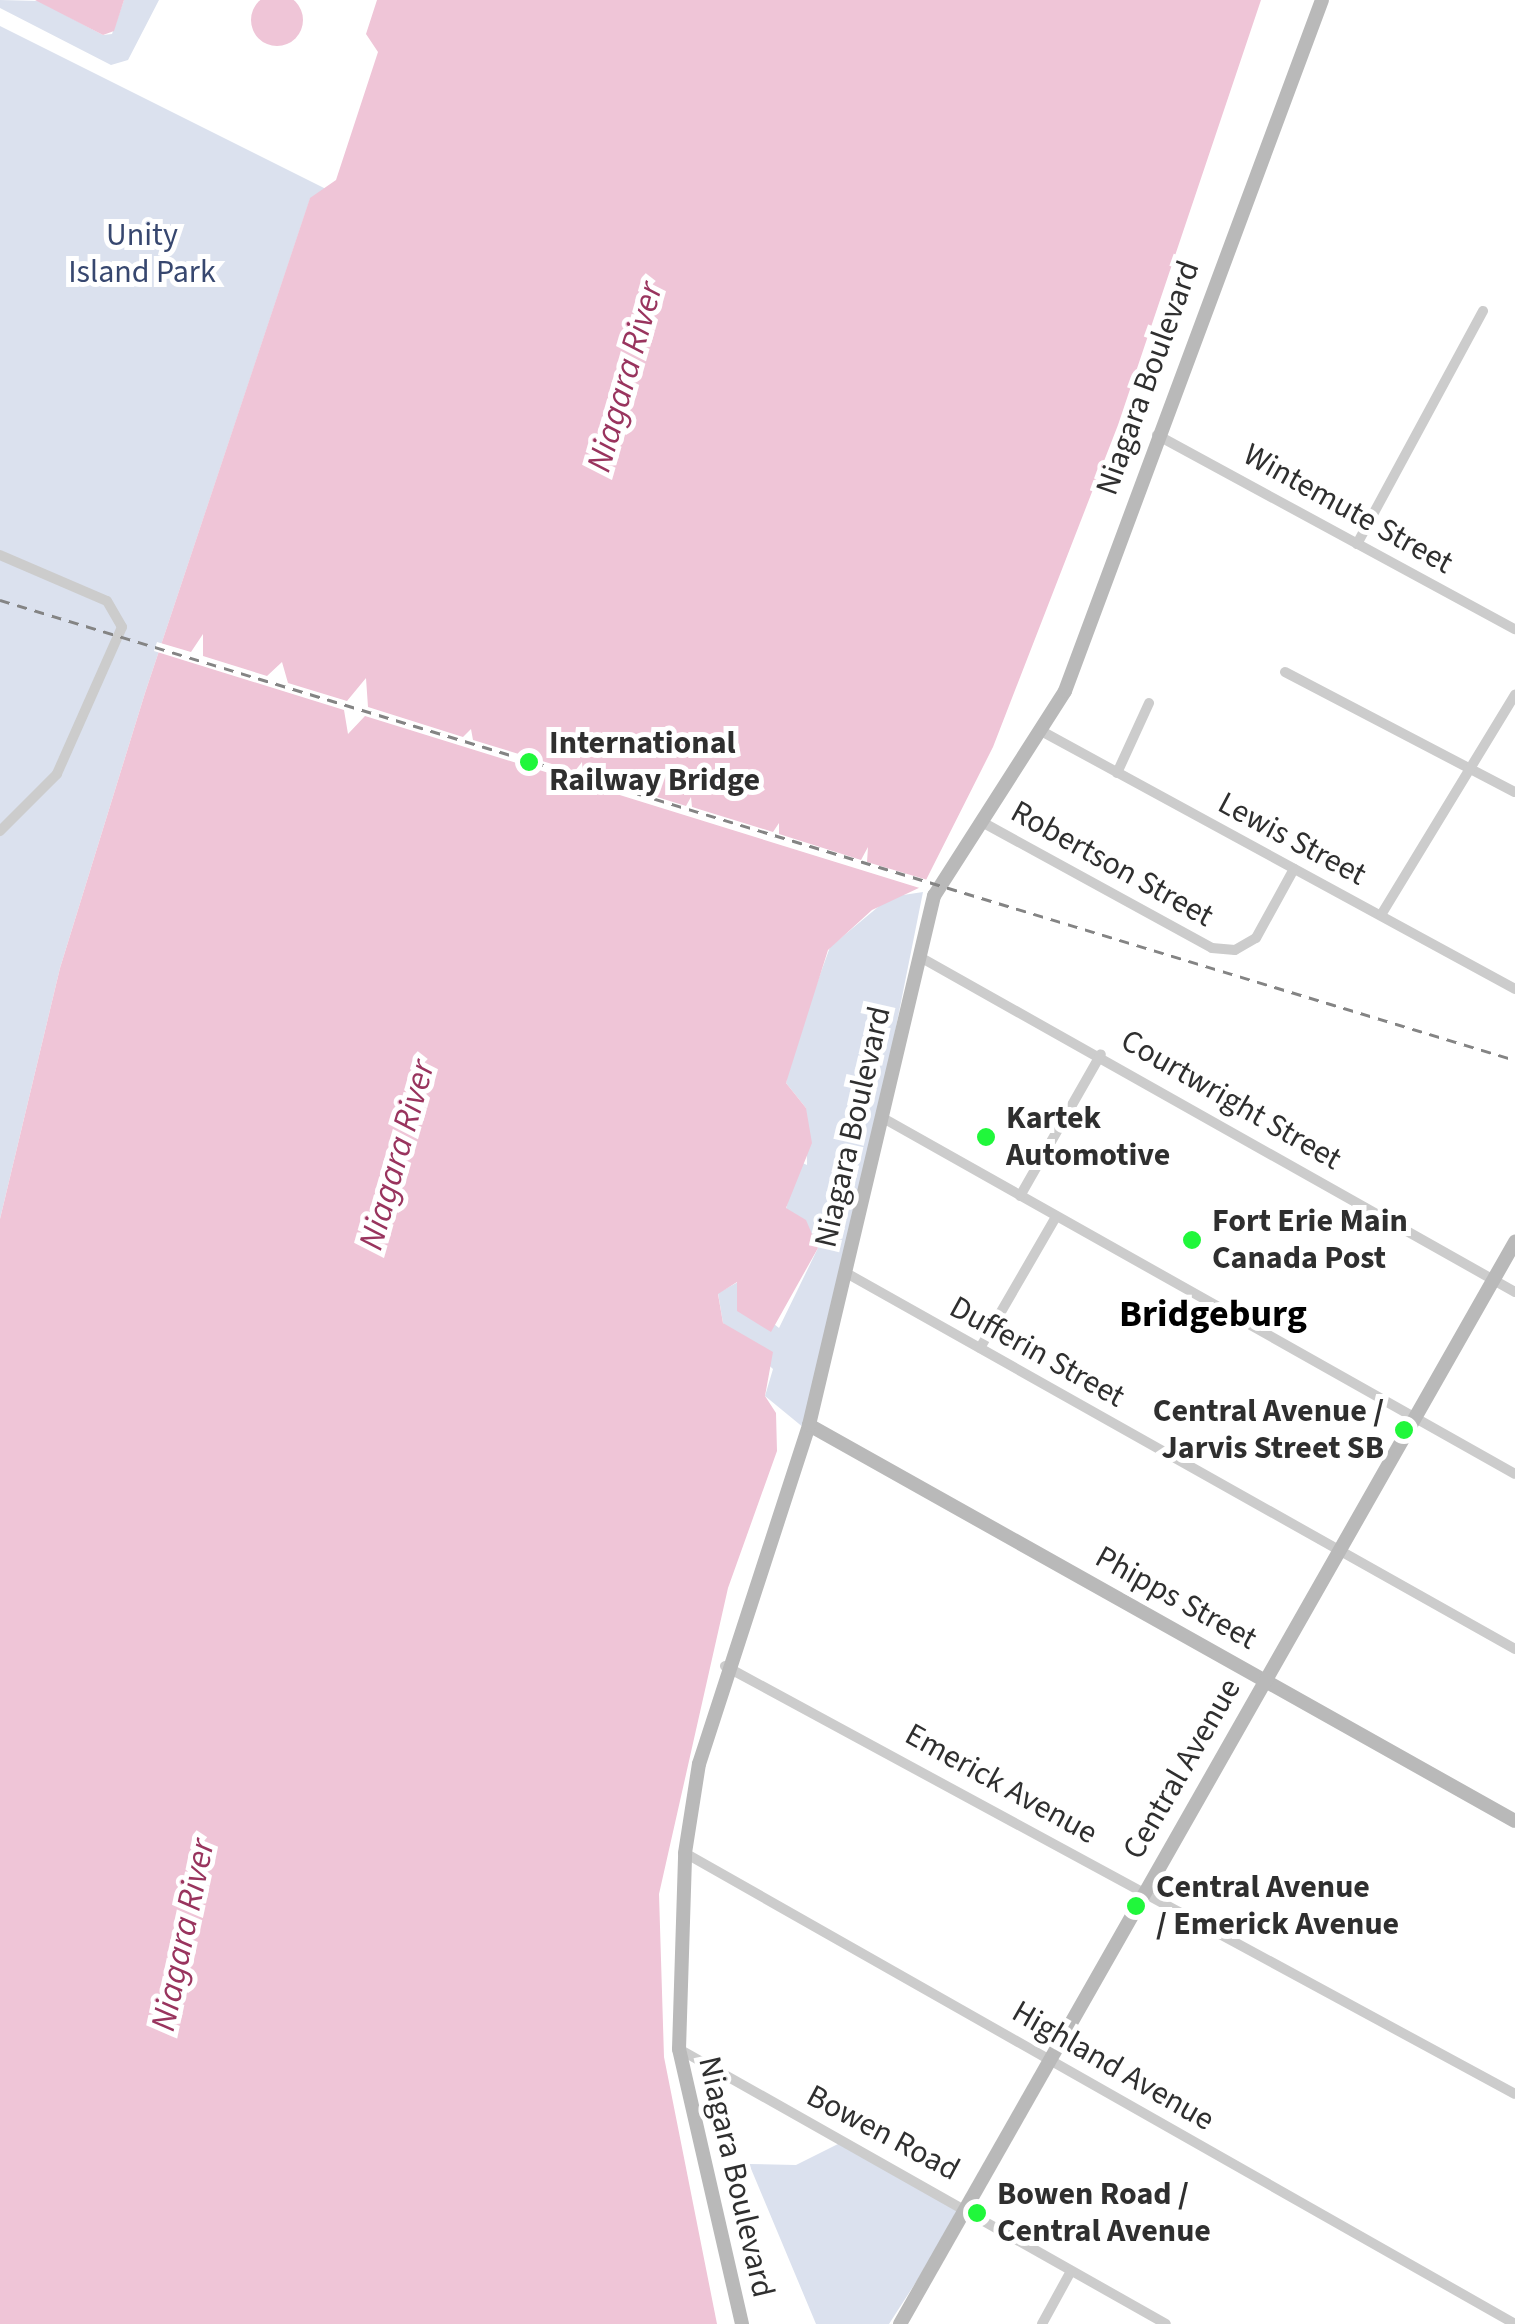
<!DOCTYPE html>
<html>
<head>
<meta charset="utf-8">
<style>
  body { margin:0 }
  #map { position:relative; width:1515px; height:2324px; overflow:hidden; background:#fff; font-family:"Source Sans 3",sans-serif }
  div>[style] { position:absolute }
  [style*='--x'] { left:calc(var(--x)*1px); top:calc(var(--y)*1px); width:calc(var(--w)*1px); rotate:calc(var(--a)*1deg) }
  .green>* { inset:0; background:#dbe1ee }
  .water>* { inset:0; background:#efc5d7 }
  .round { border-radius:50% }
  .pier>* { inset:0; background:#fff }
  .street>* { height:10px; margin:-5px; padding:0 5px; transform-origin:5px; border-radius:5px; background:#ccc }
  .secondary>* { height:14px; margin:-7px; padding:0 7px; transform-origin:7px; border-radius:7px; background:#b9b9b9 }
  .rail>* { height:2.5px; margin-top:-1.25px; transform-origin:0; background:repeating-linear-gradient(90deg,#848484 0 10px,transparent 0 18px) }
  .dots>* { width:28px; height:28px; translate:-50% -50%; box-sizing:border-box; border:5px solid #fff; border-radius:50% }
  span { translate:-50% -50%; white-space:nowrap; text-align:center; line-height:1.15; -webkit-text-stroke:10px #fff; paint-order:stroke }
  .park-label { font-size:32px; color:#37476f }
  .street-label { font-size:32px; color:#2f2f2f }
  .poi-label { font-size:32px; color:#2f2f2f; font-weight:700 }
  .left { translate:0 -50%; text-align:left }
  .right { translate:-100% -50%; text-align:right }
  .water-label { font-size:35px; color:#99345e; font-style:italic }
  .quarter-label { font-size:38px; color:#000; font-weight:700 }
</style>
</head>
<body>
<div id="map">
  <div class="green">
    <div style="clip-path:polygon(0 0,39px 1px,103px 35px,112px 34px,124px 0,159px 0,128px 60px,111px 65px,0 8px)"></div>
    <div style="clip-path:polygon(0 26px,330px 191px,310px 199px,145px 693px,60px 968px,0 1219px)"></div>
    <div style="clip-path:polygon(923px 892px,886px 1077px,804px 1428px,765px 1396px,773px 1369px,723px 1323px,718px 1293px,738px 1282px,739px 1296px,779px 1328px,818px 1248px,786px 1209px,798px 1161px,807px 1165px,806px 1108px,786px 1083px,790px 1058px,830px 947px,890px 897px)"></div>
    <div style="clip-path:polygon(842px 2142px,961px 2212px,889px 2324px,816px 2324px,749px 2164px,796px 2165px)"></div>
  </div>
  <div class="water">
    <div class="round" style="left:251px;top:-6px;width:52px;height:52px"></div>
    <div style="clip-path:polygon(35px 0,124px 0,114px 31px,103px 35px)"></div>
    <div style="clip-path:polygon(377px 0,1261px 0,1118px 425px,993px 747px,923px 886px,872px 910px,828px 950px,786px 1083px,806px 1108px,812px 1143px,786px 1208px,806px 1220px,818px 1248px,771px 1332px,737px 1311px,737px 1282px,718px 1294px,723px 1323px,773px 1352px,765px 1396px,776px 1413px,777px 1451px,728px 1588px,659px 1894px,664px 2057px,717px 2324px,0 2324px,0 1219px,60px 968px,145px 693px,310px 198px,336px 180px,378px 52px,366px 34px)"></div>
  </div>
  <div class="pier">
    <div style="clip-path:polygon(203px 634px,203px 656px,267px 676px,282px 662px,288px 683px,347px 701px,366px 678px,368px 707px,463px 737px,471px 729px,473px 740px,575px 771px,582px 762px,583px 774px,686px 806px,691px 797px,692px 807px,773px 832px,779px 823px,779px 834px,861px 860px,868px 847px,867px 862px,931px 881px,926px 890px,365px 716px,348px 734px,344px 710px,154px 651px,157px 642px,191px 652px)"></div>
  </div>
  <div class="street">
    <div style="--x:1157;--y:435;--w:407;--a:28.5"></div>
    <div style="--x:1357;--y:544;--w:265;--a:-61.6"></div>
    <div style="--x:0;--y:555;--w:116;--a:23.3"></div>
    <div style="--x:107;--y:601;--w:30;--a:60"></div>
    <div style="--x:122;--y:627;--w:161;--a:113.9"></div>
    <div style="--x:57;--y:774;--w:81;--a:135"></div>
    <div style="--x:1285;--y:672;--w:259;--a:27.6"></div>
    <div style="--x:1045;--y:733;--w:535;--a:28.58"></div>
    <div style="--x:1117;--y:773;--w:77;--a:-65.4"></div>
    <div style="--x:982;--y:822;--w:262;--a:28.7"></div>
    <div style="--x:1212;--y:948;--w:23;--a:5"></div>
    <div style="--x:1235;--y:950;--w:24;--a:-30"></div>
    <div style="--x:1256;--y:938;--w:79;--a:-61.2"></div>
    <div style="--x:1381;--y:915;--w:258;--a:-58.7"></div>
    <div style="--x:920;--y:957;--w:683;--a:29.38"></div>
    <div style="--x:883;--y:1118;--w:725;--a:29.39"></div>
    <div style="--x:1020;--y:1196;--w:163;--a:-60.3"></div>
    <div style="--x:848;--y:1274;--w:765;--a:29.35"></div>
    <div style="--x:980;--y:1348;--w:151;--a:-59.9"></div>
    <div style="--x:725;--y:1666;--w:898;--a:28.45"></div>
    <div style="--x:685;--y:1853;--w:954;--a:29.57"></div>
    <div style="--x:679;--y:2049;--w:559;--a:29.45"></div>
    <div style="--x:1042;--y:2324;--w:60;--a:-61.3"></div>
  </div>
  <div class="secondary">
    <div style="--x:809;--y:1425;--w:809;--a:29.29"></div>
    <div style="--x:742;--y:2324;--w:282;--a:-102.9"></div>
    <div style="--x:679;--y:2049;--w:196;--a:-88.2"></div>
    <div style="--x:685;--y:1853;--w:90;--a:-81.1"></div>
    <div style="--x:699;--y:1764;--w:356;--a:-72"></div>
    <div style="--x:809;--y:1425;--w:544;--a:-76.71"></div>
    <div style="--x:934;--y:896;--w:243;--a:-57.4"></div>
    <div style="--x:1065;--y:691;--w:737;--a:-69.6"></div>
    <div style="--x:900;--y:2324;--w:1245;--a:-60.39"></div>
  </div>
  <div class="rail">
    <div style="--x:0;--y:600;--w:1583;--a:16.89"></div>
  </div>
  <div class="dots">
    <div style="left:529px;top:762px;background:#20f73b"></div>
    <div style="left:986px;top:1137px;background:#20f73b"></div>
    <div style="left:1192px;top:1240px;background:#20f73b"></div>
    <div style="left:1404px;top:1430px;background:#20f73b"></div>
    <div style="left:1136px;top:1906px;background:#20f73b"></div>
    <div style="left:977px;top:2213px;background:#20f73b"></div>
  </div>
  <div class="park-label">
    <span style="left:142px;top:254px">Unity<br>Island Park</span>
  </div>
  <div class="street-label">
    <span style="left:1148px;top:378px;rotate:-70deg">Niagara Boulevard</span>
    <span style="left:1348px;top:509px;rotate:29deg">Wintemute Street</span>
    <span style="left:1292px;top:839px;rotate:28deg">Lewis Street</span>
    <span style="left:1112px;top:864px;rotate:29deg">Robertson Street</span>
    <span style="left:1231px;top:1100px;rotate:30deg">Courtwright Street</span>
    <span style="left:853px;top:1127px;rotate:-77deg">Niagara Boulevard</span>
    <span style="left:1037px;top:1352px;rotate:29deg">Dufferin Street</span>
    <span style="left:1176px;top:1598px;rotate:29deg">Phipps Street</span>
    <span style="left:1182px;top:1769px;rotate:-60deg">Central Avenue</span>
    <span style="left:1001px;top:1784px;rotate:29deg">Emerick Avenue</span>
    <span style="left:1113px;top:2066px;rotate:30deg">Highland Avenue</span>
    <span style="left:883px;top:2133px;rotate:28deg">Bowen Road</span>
    <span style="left:736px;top:2177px;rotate:77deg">Niagara Boulevard</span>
  </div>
  <div class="poi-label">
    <span class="left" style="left:549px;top:762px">International<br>Railway Bridge</span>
    <span class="left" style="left:1006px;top:1137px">Kartek<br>Automotive</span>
    <span class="left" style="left:1212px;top:1240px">Fort Erie Main<br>Canada Post</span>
    <span class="right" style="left:1384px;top:1430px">Central Avenue /<br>Jarvis Street SB</span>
    <span class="left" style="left:1156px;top:1906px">Central Avenue<br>/ Emerick Avenue</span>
    <span class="left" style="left:997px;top:2213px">Bowen Road /<br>Central Avenue</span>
  </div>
  <div class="water-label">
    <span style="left:625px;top:377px;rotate:-74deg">Niagara River</span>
    <span style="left:397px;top:1155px;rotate:-74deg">Niagara River</span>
    <span style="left:183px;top:1935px;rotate:-78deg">Niagara River</span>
  </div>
  <div class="quarter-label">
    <span style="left:1213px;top:1315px">Bridgeburg</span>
  </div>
</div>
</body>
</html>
